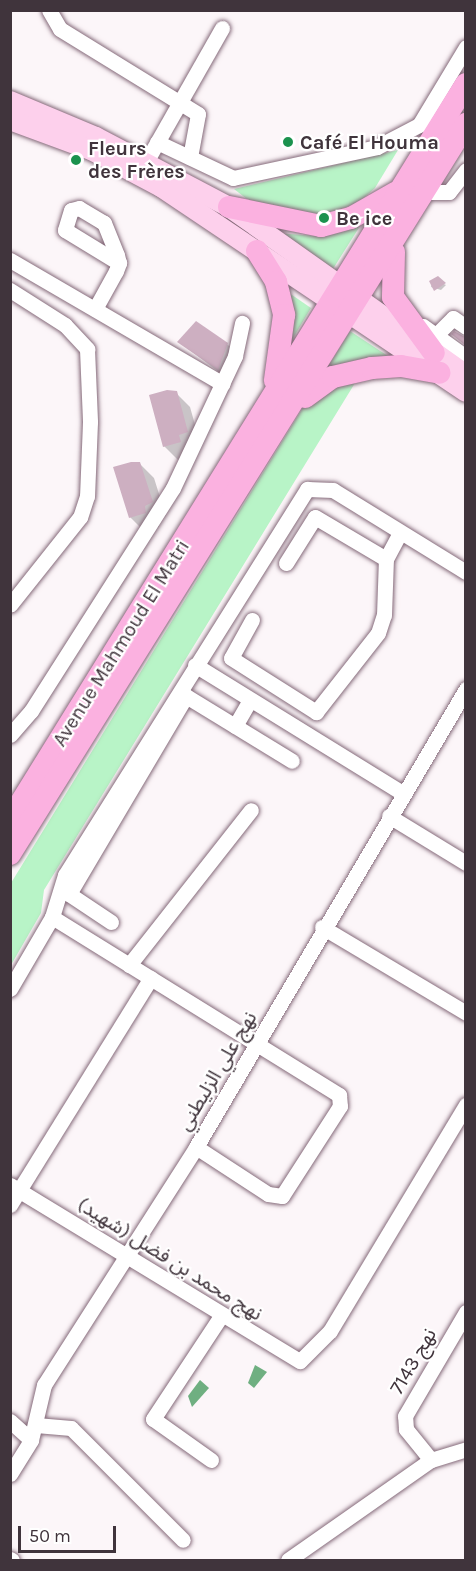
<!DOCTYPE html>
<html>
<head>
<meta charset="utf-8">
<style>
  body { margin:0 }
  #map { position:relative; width:476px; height:1571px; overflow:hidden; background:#fcf6f9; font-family:Karla,"Noto Sans Arabic",sans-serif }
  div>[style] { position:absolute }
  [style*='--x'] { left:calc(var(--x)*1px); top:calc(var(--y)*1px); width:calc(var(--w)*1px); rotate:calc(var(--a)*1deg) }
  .green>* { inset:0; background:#b8f4c7 }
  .water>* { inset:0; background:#6faf81 }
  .shadow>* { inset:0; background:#0003 }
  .building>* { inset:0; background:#cdafc1 }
  .roads { filter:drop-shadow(0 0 2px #856a7a) drop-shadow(0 0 2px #856a7a) }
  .minor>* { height:15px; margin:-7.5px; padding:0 7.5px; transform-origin:7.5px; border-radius:7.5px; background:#fff }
  .major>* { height:20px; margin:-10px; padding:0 10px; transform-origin:10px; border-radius:10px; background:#fdd0ec }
  .highway>* { height:22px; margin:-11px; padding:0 11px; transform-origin:11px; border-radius:11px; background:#fbb1e0 }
  .dots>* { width:16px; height:16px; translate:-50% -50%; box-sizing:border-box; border:3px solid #fff; border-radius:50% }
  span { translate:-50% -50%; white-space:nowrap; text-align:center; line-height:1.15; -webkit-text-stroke:4.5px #fff; paint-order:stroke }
  .poi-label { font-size:20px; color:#40343c; font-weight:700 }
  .left { translate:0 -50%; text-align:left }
  .street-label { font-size:20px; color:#40343c }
  .frame { position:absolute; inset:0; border:12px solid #40343c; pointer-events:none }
  .scale { position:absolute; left:18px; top:1526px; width:98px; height:27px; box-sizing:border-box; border:3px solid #40343c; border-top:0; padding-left:8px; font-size:18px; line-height:21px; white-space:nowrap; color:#40343c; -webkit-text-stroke:4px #fff; paint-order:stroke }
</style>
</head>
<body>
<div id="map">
  <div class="green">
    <div style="clip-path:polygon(398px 150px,375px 188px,359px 202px,331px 213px,306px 218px,252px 203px,234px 189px)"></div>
    <div style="clip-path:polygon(362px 223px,331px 272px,275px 233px,317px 236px)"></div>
    <div style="clip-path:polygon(279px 286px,311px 308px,289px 345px)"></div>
    <div style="clip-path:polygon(350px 331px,394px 360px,355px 383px,44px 890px,41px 913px,11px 965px,11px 883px)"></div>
  </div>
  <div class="water">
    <div style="clip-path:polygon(255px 1365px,267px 1372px,254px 1388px,248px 1383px)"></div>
    <div style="clip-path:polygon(200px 1380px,209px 1388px,192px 1407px,188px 1396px)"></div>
  </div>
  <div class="shadow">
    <div style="clip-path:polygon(433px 279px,446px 285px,441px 290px,431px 287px)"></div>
    <div style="clip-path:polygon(179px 342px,227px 344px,241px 358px,232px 382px)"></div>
    <div style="clip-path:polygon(176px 393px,190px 407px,201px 446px,178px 460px,164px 446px)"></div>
    <div style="clip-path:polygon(140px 464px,154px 478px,166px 516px,158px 520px,159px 527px,144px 531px,130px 517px)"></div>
  </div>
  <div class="building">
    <div style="clip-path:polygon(438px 276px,446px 283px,434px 291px,429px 281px)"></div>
    <div style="clip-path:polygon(196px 321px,228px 343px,218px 370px,177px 342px)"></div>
    <div style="clip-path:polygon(454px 331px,465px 337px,465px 345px,451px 334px)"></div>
    <div style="clip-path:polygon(167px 390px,177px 391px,188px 432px,179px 435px,181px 442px,163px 447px,149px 395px)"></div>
    <div style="clip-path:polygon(131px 462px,140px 462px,153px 502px,145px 506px,146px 513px,129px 518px,113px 467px)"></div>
  </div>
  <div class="roads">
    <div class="minor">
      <div style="--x:49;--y:10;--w:22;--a:60"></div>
      <div style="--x:60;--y:29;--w:162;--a:31.6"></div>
      <div style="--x:198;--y:114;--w:44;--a:100.5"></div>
      <div style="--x:157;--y:142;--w:84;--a:25.3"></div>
      <div style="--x:233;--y:178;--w:147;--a:-12.1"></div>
      <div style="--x:377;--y:147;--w:47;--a:-27.6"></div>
      <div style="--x:419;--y:125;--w:91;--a:-58.9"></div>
      <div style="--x:146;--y:162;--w:154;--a:-60.4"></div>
      <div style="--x:426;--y:192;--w:23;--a:0"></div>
      <div style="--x:449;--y:192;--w:28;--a:-52"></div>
      <div style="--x:10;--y:260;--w:246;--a:30.2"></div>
      <div style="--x:10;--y:290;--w:65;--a:32.5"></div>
      <div style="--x:65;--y:325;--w:33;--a:47"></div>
      <div style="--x:87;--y:349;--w:73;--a:87.6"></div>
      <div style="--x:90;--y:422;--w:74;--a:92.3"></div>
      <div style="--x:87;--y:496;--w:22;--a:108"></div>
      <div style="--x:80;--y:517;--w:112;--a:128.5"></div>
      <div style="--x:95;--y:309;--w:43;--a:-61.1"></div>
      <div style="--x:116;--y:271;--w:9;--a:-69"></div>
      <div style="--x:119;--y:263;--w:8;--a:-104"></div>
      <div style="--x:117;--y:255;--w:35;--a:-112"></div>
      <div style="--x:104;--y:223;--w:29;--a:-149"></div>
      <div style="--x:79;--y:208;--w:8;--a:166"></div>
      <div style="--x:71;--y:210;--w:21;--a:107"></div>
      <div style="--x:65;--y:230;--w:63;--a:31.4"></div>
      <div style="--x:423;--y:326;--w:53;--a:35.8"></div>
      <div style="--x:435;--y:336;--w:25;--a:-45"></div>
      <div style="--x:453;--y:318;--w:16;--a:35"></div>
      <div style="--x:286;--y:563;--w:54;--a:-57.8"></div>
      <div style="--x:315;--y:517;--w:82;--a:30.6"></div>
      <div style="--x:252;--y:620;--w:43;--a:118.9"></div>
      <div style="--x:231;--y:658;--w:101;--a:32.4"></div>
      <div style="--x:316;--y:712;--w:100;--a:-51.9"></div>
      <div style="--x:378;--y:633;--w:19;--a:-72"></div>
      <div style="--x:384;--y:615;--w:56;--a:-88"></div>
      <div style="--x:386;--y:559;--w:30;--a:-62"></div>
      <div style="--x:195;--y:665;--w:243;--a:31.7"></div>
      <div style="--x:235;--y:726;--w:30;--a:-60"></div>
      <div style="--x:10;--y:735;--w:32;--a:-49"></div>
      <div style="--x:31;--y:711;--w:264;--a:-57.5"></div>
      <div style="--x:173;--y:488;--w:146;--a:-64.8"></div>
      <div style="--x:235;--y:356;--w:34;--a:-78"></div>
      <div style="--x:389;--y:816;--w:90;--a:31.4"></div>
      <div style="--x:52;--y:917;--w:338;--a:31.8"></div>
      <div style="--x:339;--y:1095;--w:11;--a:85"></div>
      <div style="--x:340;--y:1106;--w:107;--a:122.8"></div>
      <div style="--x:282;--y:1196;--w:14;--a:-172"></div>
      <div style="--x:268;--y:1194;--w:86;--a:-146.9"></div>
      <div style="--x:111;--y:922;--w:50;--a:-146.3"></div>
      <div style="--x:69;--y:894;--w:230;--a:-59.4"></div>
      <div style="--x:186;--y:696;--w:124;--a:31.5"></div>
      <div style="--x:322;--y:927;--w:168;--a:30.8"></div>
      <div style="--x:129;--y:965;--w:197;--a:-51.8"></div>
      <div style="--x:10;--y:989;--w:83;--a:-59.7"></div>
      <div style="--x:52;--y:917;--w:44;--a:-72.8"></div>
      <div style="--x:65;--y:875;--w:456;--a:-57.9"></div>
      <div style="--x:307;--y:489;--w:26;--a:2"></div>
      <div style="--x:333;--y:490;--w:156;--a:31.7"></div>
      <div style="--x:10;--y:1185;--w:339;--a:31.3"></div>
      <div style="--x:300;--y:1361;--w:42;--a:-45"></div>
      <div style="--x:330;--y:1331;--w:264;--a:-59"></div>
      <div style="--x:10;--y:1205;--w:267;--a:-58.2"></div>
      <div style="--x:10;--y:1421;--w:28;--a:42"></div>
      <div style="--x:36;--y:1425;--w:35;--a:5"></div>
      <div style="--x:71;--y:1428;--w:158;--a:45"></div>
      <div style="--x:211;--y:1460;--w:71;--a:-144.7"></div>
      <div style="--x:153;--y:1419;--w:123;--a:-56.6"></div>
      <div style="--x:431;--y:1460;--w:40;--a:-129"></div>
      <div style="--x:406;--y:1429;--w:13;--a:-94"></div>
      <div style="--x:405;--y:1416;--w:121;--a:-59.6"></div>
      <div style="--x:10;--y:1474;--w:40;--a:-58"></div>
      <div style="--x:31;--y:1440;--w:57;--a:-76.7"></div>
      <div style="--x:44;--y:1385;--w:282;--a:-57.4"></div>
      <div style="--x:196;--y:1147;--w:532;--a:-59.48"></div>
      <div style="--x:10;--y:1559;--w:2;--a:27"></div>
      <div style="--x:288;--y:1560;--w:174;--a:-35"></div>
      <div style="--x:431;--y:1460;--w:37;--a:-17"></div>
    </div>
    <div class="major">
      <div style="--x:10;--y:101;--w:93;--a:22.7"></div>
      <div style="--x:96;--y:137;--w:150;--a:27.8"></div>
      <div style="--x:229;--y:207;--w:291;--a:35.3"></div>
      <div style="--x:10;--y:120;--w:86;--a:20.3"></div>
      <div style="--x:91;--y:150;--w:79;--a:27.9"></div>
      <div style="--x:161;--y:187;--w:367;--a:33.9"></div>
    </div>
    <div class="highway">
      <div style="--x:229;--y:207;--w:94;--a:11.7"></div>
      <div style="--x:321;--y:226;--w:31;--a:-15"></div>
      <div style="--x:351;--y:218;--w:51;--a:-29.6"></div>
      <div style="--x:257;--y:251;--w:36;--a:58"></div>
      <div style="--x:276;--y:282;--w:34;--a:76"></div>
      <div style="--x:284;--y:315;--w:66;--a:97.9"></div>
      <div style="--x:394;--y:252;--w:45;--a:91.3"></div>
      <div style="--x:393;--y:297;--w:69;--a:53.8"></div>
      <div style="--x:305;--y:397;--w:34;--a:-36"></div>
      <div style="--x:333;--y:377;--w:40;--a:-13"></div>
      <div style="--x:372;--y:368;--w:29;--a:-4"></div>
      <div style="--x:401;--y:366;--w:39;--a:10"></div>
      <div style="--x:10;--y:820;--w:866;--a:-58.22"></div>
      <div style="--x:10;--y:854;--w:861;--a:-58.01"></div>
    </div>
  </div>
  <div class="dots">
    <div style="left:288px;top:142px;background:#1b924e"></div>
    <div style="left:76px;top:160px;background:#1b924e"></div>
    <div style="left:324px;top:218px;background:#1b924e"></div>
  </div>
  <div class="poi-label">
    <span class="left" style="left:300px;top:142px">Café El Houma</span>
    <span class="left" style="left:88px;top:160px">Fleurs<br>des Frères</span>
    <span class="left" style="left:336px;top:218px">Be ice</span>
  </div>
  <div class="street-label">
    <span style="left:121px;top:643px;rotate:-58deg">Avenue Mahmoud El Matri</span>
    <span style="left:217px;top:1071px;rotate:-59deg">نهج علي الزليطني</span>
    <span style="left:170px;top:1259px;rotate:32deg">نهج محمد بن فضل (شهيد)</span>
    <span style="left:413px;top:1361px;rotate:-60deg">نهج 7143</span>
  </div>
  <div class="frame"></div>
  <div class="scale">50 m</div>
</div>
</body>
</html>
